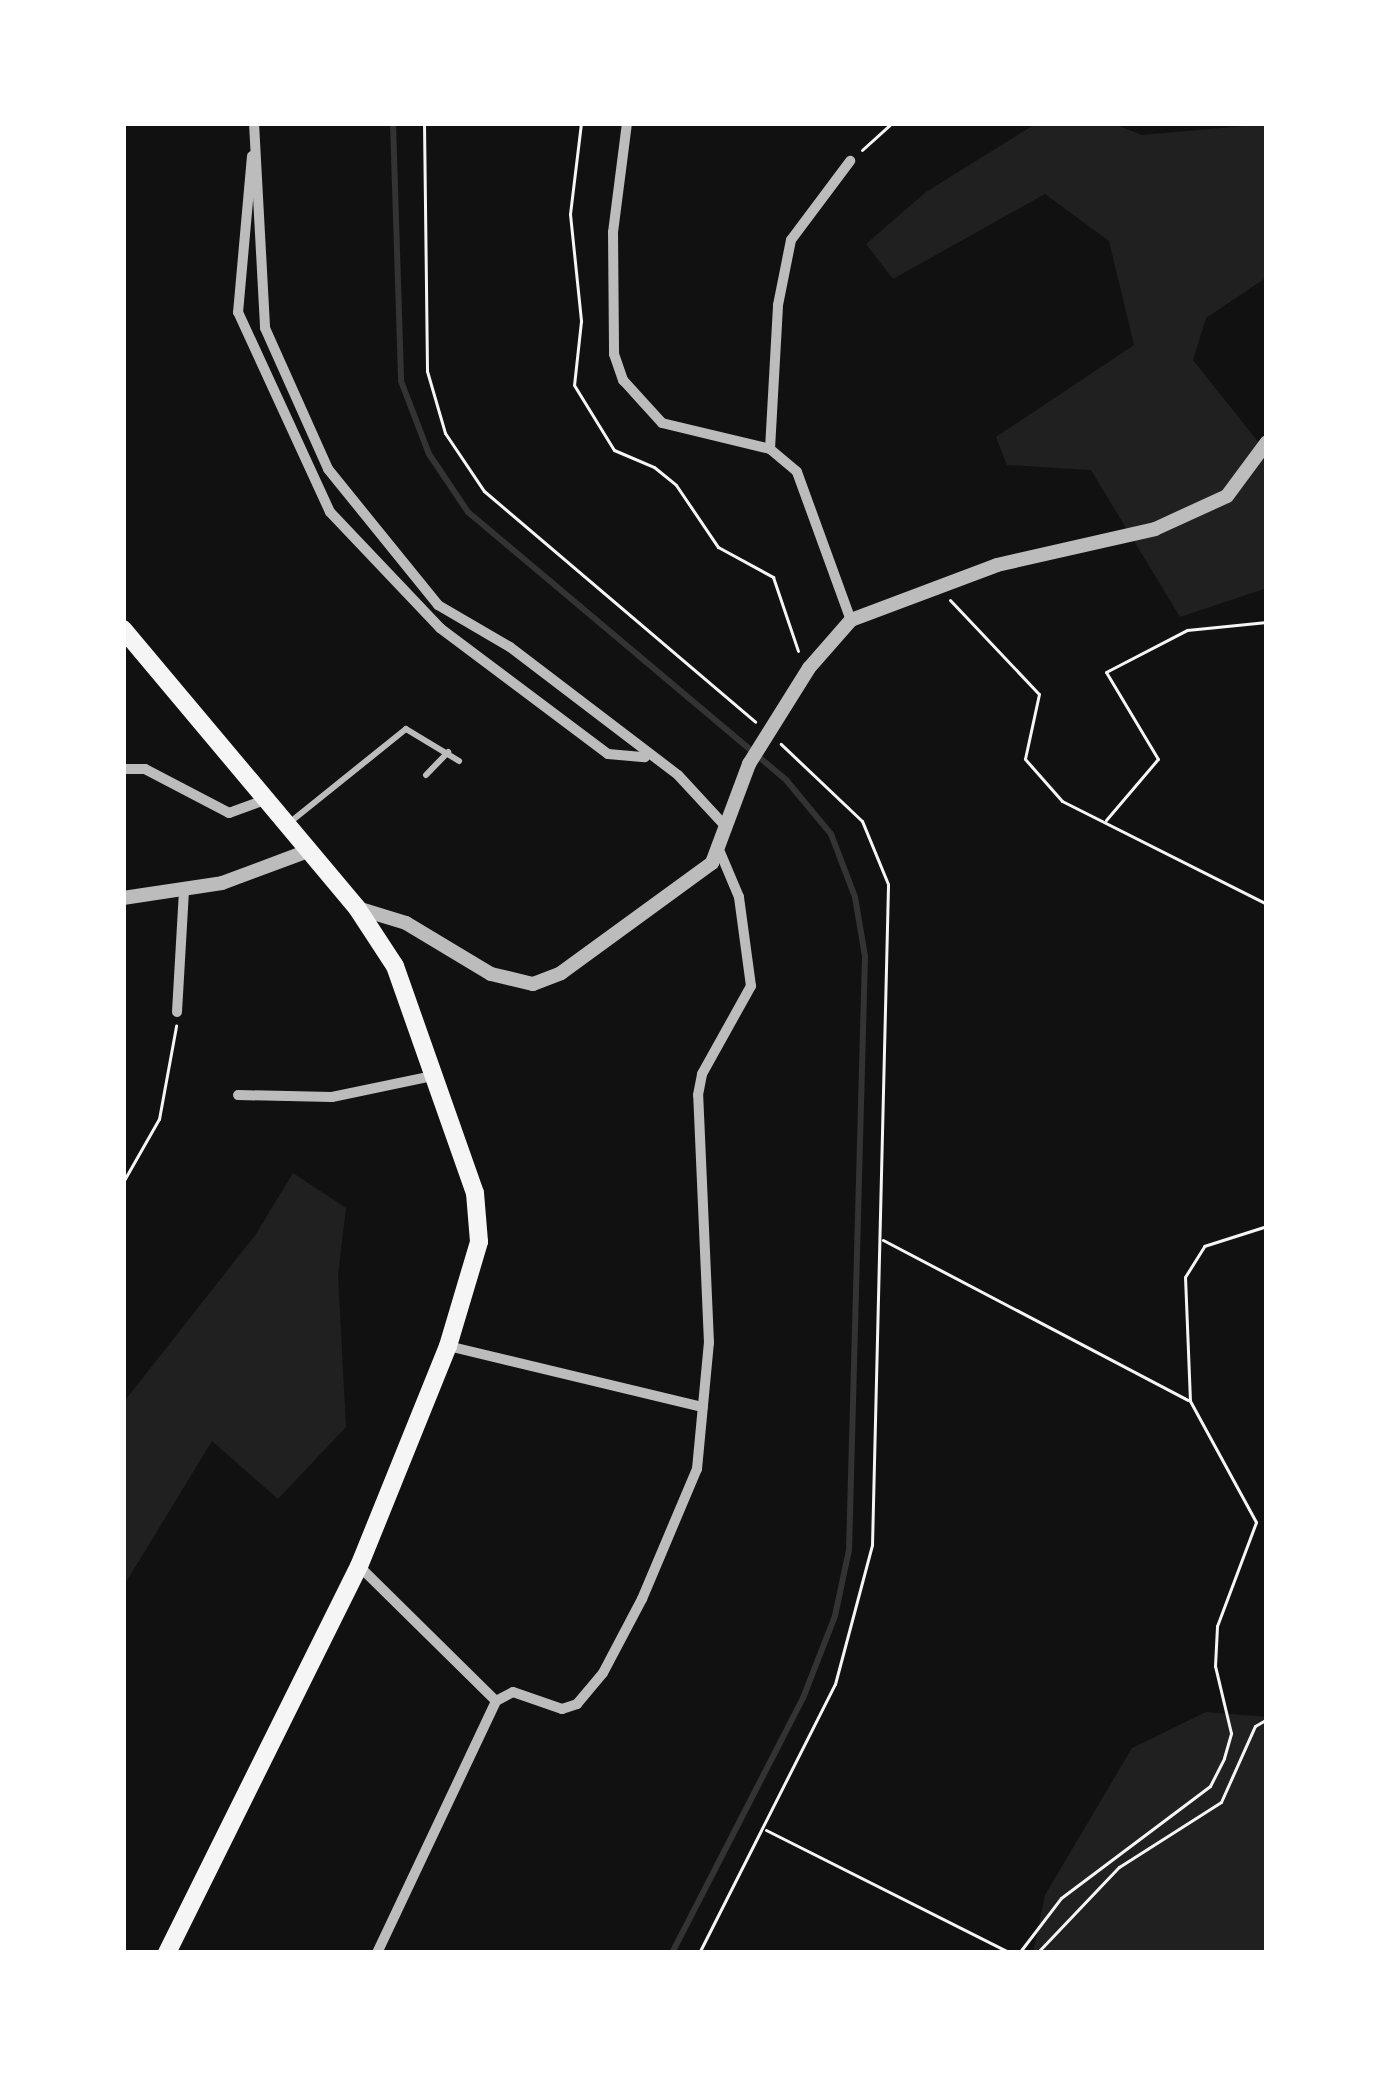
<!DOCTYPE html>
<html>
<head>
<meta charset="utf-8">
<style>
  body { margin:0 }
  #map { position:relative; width:1390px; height:2076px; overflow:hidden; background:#111; font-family:Raleway,sans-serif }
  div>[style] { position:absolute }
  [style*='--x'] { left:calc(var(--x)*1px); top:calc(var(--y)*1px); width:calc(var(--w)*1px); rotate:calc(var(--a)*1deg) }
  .green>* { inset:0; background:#202020 }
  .stream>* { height:6px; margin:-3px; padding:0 3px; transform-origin:3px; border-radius:3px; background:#333 }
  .path>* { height:3px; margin:-1.5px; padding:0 1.5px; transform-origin:1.5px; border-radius:1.5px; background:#f5f5f5 }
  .service>* { height:6px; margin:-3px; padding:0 3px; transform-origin:3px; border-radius:3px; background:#bcbcbc }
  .minor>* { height:10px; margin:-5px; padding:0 5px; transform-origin:5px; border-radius:5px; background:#bcbcbc }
  .tertiary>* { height:14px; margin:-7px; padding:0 7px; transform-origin:7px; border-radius:7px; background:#bcbcbc }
  .trunk>* { height:18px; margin:-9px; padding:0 9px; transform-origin:9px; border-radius:9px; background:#f5f5f5 }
  span { translate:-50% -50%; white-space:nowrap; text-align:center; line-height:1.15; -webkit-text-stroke:10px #fff; paint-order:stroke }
  .frame { position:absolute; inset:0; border:126px solid #fff; pointer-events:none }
</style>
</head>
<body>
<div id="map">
  <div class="green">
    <div style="clip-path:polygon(1037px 123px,1111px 123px,1142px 135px,1267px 124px,1267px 277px,1206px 318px,1193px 360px,1267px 453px,1267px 588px,1180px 617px,1091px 470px,1007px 465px,996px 437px,1134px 345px,1109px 241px,1045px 194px,893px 279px,866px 244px,926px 192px)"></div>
    <div style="clip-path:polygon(293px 1173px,346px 1208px,338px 1275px,346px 1427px,278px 1499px,212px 1441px,123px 1587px,123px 1403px,256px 1234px)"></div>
    <div style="clip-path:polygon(1206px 1712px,1267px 1717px,1267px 1953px,1033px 1953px,1045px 1895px,1132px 1748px)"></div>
  </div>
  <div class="stream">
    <div style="--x:393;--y:123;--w:258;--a:88.2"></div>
    <div style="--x:401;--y:381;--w:78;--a:69"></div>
    <div style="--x:429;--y:454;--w:70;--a:56.1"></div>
    <div style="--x:468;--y:512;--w:417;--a:40.1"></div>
    <div style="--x:787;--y:781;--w:69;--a:50.3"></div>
    <div style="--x:831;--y:834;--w:67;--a:69.1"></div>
    <div style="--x:855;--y:897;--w:60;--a:80.4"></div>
    <div style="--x:865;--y:956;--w:594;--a:91.54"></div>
    <div style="--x:849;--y:1550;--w:67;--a:102"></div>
    <div style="--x:835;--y:1616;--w:88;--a:111.3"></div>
    <div style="--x:803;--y:1698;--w:287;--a:117.2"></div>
  </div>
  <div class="path">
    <div style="--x:424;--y:123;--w:248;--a:89.3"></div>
    <div style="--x:427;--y:371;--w:65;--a:73.8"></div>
    <div style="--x:445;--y:433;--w:70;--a:56.1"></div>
    <div style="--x:484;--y:491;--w:356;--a:40.4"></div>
    <div style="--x:581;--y:123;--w:92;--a:96.9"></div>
    <div style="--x:570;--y:214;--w:108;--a:84.1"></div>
    <div style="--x:581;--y:321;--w:64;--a:96.2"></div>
    <div style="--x:574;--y:385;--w:76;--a:58.4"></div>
    <div style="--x:614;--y:450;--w:43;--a:23"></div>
    <div style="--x:654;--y:467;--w:28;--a:39"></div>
    <div style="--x:676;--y:485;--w:75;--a:55.9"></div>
    <div style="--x:718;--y:547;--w:63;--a:28.6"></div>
    <div style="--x:773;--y:577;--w:78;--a:71.3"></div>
    <div style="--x:862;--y:150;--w:40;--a:-42"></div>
    <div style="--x:950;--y:600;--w:129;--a:46.6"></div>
    <div style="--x:1039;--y:694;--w:66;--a:102.2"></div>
    <div style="--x:1025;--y:759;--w:56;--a:48.6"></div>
    <div style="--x:1062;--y:801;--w:229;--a:26.7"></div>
    <div style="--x:1106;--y:820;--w:80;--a:-49.6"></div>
    <div style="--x:1158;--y:759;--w:101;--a:-120.9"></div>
    <div style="--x:1106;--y:672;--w:91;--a:-27.4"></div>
    <div style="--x:1187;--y:630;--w:80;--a:-5.7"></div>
    <div style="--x:123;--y:1182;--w:73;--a:-60.3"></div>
    <div style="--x:159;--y:1119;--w:95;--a:-79.6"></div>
    <div style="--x:883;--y:1240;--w:344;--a:27.7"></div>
    <div style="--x:766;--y:1830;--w:274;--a:26.7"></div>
    <div style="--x:699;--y:1953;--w:301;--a:-63.2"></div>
    <div style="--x:835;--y:1684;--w:144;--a:-75.1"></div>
    <div style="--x:872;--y:1545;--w:661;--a:-88.61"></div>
    <div style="--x:888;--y:884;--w:68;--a:-112.4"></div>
    <div style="--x:862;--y:821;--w:112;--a:-136.5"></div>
    <div style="--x:1019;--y:1953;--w:69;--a:-52.6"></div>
    <div style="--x:1061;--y:1898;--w:186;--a:-36.9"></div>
    <div style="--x:1210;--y:1786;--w:31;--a:-63"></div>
    <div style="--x:1224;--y:1758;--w:26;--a:-74"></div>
    <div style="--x:1231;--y:1733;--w:69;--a:-103.4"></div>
    <div style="--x:1215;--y:1666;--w:40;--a:-87.1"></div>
    <div style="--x:1217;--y:1626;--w:111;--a:-69.4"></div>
    <div style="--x:1256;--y:1522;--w:138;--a:-118.6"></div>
    <div style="--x:1190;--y:1401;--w:124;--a:-92.3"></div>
    <div style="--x:1185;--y:1277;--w:36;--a:-58"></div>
    <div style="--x:1204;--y:1246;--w:66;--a:-17.6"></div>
    <div style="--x:1037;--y:1953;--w:119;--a:-46.4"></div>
    <div style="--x:1119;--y:1867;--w:121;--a:-32.5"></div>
    <div style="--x:1221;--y:1802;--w:83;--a:-65.9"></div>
    <div style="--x:1255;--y:1726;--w:14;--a:-30"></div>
  </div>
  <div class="service">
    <div style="--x:426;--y:775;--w:32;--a:-46"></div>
    <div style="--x:289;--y:823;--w:150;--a:-38.8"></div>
    <div style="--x:406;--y:729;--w:62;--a:31.1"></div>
  </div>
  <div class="minor">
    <div style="--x:254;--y:123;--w:205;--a:86.9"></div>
    <div style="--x:265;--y:328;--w:154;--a:65.9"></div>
    <div style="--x:328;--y:469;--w:175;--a:51"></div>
    <div style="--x:438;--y:605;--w:83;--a:30.3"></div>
    <div style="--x:510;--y:647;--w:211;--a:37.3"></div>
    <div style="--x:678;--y:775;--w:72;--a:47.2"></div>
    <div style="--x:627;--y:123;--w:110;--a:97.3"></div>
    <div style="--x:613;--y:232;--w:122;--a:89.5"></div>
    <div style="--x:614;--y:354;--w:28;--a:71"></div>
    <div style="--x:623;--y:380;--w:58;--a:47.8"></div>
    <div style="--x:662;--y:423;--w:111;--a:13.5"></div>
    <div style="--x:770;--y:449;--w:35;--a:40"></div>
    <div style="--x:797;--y:472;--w:158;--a:70"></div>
    <div style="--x:252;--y:156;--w:157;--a:95.1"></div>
    <div style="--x:238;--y:312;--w:220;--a:65.3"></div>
    <div style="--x:330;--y:512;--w:160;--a:46.5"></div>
    <div style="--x:440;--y:628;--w:210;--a:36.9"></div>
    <div style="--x:608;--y:754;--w:37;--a:5"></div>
    <div style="--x:770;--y:449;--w:144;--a:-86.8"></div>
    <div style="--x:778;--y:305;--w:66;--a:-78.7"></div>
    <div style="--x:791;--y:240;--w:99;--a:-53.2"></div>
    <div style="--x:123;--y:769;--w:22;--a:0"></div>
    <div style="--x:145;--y:769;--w:95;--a:27.6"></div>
    <div style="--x:229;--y:813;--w:37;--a:-20"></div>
    <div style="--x:177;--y:1012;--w:122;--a:-86.7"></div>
    <div style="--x:238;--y:1095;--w:94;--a:1.2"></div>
    <div style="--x:332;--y:1097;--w:107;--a:-11.8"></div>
    <div style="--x:448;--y:1346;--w:262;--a:13.5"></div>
    <div style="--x:359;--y:1566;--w:192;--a:44.6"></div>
    <div style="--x:377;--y:1953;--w:279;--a:-64.7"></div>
    <div style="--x:496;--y:1701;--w:19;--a:-28"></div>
    <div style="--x:513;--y:1692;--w:52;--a:19.1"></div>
    <div style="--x:562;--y:1709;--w:16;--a:-18"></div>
    <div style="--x:577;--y:1704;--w:40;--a:-50"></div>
    <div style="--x:603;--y:1673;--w:84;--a:-62.2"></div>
    <div style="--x:642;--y:1599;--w:141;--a:-67.1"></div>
    <div style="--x:697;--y:1469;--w:127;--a:-84.6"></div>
    <div style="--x:709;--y:1343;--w:248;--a:-92.5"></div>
    <div style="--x:698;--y:1095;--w:21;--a:-79"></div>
    <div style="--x:702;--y:1074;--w:101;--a:-60.9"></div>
    <div style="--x:751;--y:986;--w:90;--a:-97.7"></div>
    <div style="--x:739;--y:897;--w:49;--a:-112.9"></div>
  </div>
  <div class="tertiary">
    <div style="--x:123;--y:898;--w:100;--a:-8.6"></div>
    <div style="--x:222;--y:883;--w:92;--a:-20.4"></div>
    <div style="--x:357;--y:908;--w:51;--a:17"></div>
    <div style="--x:406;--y:923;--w:99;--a:31"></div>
    <div style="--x:491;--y:974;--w:43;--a:13.4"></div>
    <div style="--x:533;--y:984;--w:30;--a:-21"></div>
    <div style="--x:561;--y:973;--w:187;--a:-36.1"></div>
    <div style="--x:712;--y:863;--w:106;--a:-69.5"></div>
    <div style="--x:749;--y:764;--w:113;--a:-58"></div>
    <div style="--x:809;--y:668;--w:64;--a:-48.8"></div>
    <div style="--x:851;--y:620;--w:156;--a:-20.6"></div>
    <div style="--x:997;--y:565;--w:162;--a:-12.8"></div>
    <div style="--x:1155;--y:529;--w:79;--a:-24.6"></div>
    <div style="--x:1227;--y:496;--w:67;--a:-53.5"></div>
  </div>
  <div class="trunk">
    <div style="--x:123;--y:629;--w:364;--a:50"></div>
    <div style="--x:357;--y:908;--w:69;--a:56.8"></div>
    <div style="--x:395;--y:966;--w:241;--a:70.6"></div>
    <div style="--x:475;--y:1193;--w:49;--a:85.3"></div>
    <div style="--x:479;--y:1242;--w:109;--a:106.6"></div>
    <div style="--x:448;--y:1346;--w:237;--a:112"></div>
    <div style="--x:359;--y:1566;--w:432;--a:116.4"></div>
  </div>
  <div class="frame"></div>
</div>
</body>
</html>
